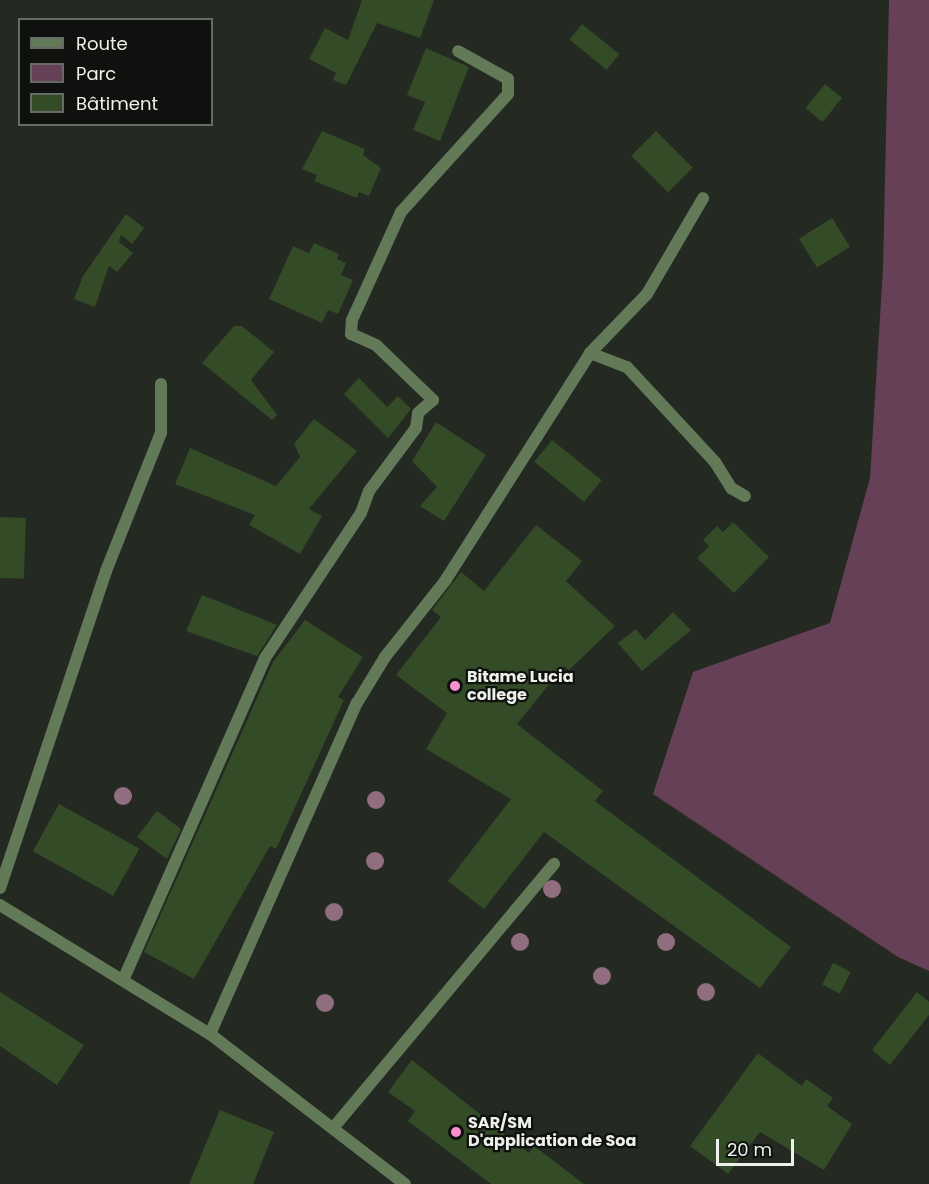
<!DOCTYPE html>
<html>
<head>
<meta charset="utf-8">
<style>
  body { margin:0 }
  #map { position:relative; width:929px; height:1184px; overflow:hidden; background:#242922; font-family:Poppins,sans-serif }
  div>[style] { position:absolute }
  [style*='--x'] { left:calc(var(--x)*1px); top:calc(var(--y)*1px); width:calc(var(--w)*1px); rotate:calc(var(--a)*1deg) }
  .green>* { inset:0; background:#664056 }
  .building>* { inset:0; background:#334b27; transform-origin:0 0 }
  .street>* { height:12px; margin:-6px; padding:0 6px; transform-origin:6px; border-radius:6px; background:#637a59 }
  .trees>* { width:18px; height:18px; margin:-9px; border-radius:50%; background:#916d80 }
  .dots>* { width:16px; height:16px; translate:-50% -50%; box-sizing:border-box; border:3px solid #0f110e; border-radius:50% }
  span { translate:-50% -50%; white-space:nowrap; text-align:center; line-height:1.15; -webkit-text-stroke:4.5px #0f110e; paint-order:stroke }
  .poi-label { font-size:16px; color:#edf0eb; font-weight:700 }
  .left { translate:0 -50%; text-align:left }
  .legend { position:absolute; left:18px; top:18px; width:195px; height:108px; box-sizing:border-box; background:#0f110e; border:2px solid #686a66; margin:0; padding:8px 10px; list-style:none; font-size:18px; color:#edf0eb }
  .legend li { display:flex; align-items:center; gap:12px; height:30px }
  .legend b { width:30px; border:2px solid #686a66 }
  .scale { position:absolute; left:716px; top:1139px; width:78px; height:27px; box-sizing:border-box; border:3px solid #edf0eb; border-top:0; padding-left:8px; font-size:18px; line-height:21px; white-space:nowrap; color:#edf0eb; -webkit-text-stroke:4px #0f110e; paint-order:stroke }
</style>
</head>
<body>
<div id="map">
  <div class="green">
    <div style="clip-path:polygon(889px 0,929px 0,929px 971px,898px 957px,653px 794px,693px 672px,830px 623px,870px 478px,883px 269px)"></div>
  </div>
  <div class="building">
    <div style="clip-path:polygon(362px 0,434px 0,420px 38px,377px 23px,346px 85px,333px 80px,336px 73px,309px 59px,325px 28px,348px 40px)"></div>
    <div style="left:582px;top:24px;width:48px;height:20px;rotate:39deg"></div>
    <div style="clip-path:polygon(426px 48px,469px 67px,440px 141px,413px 130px,425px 102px,407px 95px)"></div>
    <div style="left:825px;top:84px;width:22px;height:31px;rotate:39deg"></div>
    <div style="clip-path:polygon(322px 131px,365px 149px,363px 155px,381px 168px,369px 196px,359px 192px,357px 198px,314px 181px,317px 175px,302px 169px)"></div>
    <div style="left:656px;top:131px;width:52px;height:35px;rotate:45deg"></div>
    <div style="clip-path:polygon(126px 214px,144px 228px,132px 244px,121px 235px,119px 242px,133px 253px,117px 272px,109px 266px,95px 307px,74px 299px,83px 276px)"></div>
    <div style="left:832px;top:218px;width:34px;height:39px;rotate:58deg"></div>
    <div style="clip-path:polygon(314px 243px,339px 254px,337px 259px,346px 263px,341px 275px,353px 280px,338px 314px,328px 310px,322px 323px,269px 299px,293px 246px,309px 253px)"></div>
    <div style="clip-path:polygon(234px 326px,242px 326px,274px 352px,251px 380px,277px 415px,272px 420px,202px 363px)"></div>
    <div style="clip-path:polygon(359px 378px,387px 407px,398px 396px,411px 409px,388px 438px,344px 394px)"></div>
    <div style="clip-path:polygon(314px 419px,357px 451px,309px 509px,322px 516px,300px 554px,249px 525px,255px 515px,175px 484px,190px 448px,276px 486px,300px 457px,294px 444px)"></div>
    <div style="clip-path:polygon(436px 422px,486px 455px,444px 521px,420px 506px,437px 487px,412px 461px)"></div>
    <div style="left:552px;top:440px;width:64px;height:28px;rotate:39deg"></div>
    <div style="left:0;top:517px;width:26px;height:61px;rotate:2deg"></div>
    <div style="clip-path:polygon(733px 522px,769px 557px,734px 593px,697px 558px,709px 546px,703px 540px,717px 526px,723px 532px)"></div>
    <div style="clip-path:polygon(536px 525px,582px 561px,566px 581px,615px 626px,569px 670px,564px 666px,517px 724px,603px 791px,595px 801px,791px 947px,760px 988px,544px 832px,484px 909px,448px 881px,511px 799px,426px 749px,447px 713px,396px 675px,441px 617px,432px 610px,461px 572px,484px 591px)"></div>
    <div style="clip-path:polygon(202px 595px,277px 625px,257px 656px,186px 631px)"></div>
    <div style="clip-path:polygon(673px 612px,691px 630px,642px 671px,618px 643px,636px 629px,645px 640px)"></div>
    <div style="clip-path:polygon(305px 620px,363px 657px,338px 697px,344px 700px,276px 849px,270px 846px,194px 979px,144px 952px,273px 662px)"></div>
    <div style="left:59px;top:804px;width:92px;height:54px;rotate:29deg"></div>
    <div style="clip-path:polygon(157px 811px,181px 829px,167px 859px,137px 837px)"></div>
    <div style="left:833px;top:963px;width:20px;height:24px;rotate:27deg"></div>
    <div style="clip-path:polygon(0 992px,84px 1045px,57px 1085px,0 1046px)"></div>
    <div style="clip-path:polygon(917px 992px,929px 1002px,929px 1015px,890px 1065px,872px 1050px)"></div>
    <div style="clip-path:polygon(758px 1053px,802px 1086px,806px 1079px,833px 1098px,827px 1106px,852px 1124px,824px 1170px,760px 1132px,728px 1174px,690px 1146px)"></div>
    <div style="clip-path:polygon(412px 1060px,529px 1153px,534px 1146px,584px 1184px,491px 1184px,408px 1121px,415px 1111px,388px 1092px)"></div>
    <div style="clip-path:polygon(220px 1110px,274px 1132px,253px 1184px,189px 1184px)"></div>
  </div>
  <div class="street">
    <div style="--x:590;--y:353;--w:82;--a:-46"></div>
    <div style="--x:647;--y:294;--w:111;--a:-59.7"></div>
    <div style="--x:0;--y:888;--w:334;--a:-71.5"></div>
    <div style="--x:106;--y:571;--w:149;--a:-68.3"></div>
    <div style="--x:161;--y:433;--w:49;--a:-90"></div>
    <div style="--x:0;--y:905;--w:246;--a:31.6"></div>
    <div style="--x:210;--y:1034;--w:246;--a:37.6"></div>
    <div style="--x:124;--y:978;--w:350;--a:-66.2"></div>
    <div style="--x:265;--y:658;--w:174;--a:-56.5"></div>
    <div style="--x:361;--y:513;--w:23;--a:-70"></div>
    <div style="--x:369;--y:491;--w:79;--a:-53.3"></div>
    <div style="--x:416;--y:428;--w:15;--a:-82"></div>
    <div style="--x:418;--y:413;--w:20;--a:-41"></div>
    <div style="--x:433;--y:400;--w:79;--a:-136"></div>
    <div style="--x:376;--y:345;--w:27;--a:-156"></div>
    <div style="--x:351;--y:334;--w:14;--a:-86"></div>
    <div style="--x:352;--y:320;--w:119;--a:-65.6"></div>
    <div style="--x:401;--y:212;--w:159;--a:-47.8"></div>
    <div style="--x:508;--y:94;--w:15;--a:-90"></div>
    <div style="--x:508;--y:79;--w:57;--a:-150.8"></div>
    <div style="--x:210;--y:1034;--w:362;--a:-66.1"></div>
    <div style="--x:357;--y:703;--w:54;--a:-58.7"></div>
    <div style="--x:385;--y:657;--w:97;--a:-51.7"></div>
    <div style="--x:445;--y:581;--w:270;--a:-57.5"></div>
    <div style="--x:590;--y:353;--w:40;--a:21"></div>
    <div style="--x:627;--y:367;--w:129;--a:47.2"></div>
    <div style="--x:715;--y:462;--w:31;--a:58"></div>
    <div style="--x:731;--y:488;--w:16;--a:30"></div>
    <div style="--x:334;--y:1127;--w:343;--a:-50.1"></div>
  </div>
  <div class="trees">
    <div style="left:123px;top:796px"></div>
    <div style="left:376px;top:800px"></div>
    <div style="left:375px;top:861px"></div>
    <div style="left:552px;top:889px"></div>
    <div style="left:334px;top:912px"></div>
    <div style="left:520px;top:942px"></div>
    <div style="left:666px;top:942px"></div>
    <div style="left:602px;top:976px"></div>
    <div style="left:706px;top:992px"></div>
    <div style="left:325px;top:1003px"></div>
  </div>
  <div class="dots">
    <div style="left:455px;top:686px;background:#f790cd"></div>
    <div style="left:456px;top:1132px;background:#f790cd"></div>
  </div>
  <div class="poi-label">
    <span class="left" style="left:467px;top:686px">Bitame Lucia<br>college</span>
    <span class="left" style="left:468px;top:1132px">SAR/SM<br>D'application de Soa</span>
  </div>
  <ul class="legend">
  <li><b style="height:8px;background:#637a59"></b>Route</li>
  <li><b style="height:16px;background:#664056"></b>Parc</li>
  <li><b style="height:16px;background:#334b27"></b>Bâtiment</li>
  </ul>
  <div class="scale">20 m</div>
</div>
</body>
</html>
